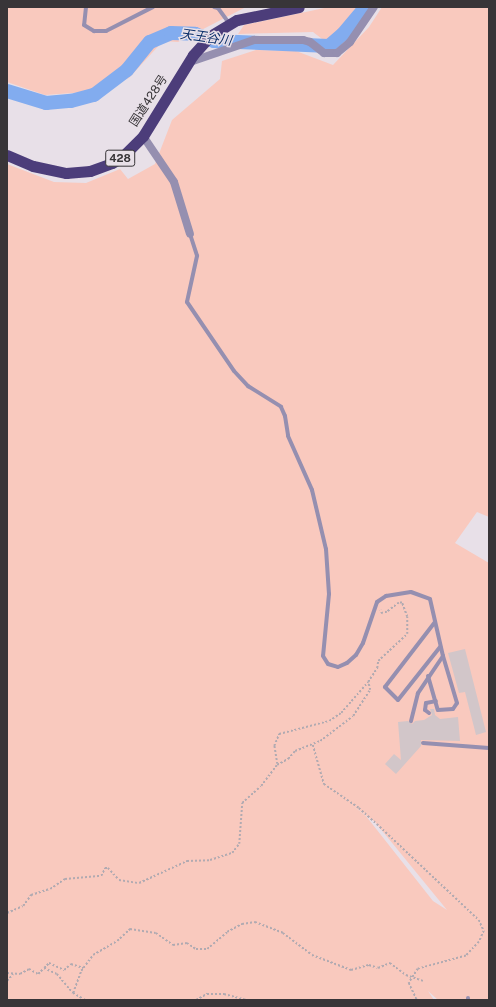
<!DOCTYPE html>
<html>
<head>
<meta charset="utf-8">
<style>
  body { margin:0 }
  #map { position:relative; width:496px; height:1007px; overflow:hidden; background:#e8e0e8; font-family:"Public Sans","Noto Sans JP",sans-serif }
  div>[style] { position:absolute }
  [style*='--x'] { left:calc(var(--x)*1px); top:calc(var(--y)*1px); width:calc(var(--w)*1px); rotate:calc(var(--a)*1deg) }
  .green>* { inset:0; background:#f9c9be }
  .river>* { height:14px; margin:-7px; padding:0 7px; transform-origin:7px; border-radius:7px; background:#82acef }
  .building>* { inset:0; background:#d2c6c9 }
  .path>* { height:1.5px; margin-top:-0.75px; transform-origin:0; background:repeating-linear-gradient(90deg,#b1aab1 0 2px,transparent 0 4px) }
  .service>* { height:4px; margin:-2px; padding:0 2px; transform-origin:2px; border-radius:2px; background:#958fb0 }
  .minor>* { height:8px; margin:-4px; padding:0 4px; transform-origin:4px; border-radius:4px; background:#958fb0 }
  .trunk>* { height:11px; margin:-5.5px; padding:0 5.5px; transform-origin:5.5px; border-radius:5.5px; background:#4c3d7a }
  span { translate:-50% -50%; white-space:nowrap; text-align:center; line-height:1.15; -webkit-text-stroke:3px #e8e0e8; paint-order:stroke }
  .shield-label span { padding:1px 3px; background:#e8e0e8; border:1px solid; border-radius:3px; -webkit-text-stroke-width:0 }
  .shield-label { font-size:11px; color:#383538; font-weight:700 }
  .street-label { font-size:12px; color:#383538 }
  .water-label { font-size:13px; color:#0b2f6a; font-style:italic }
  .frame { position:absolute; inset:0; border:8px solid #383538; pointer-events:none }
</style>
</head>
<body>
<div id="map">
  <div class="green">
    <div style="clip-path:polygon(7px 7px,246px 7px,178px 42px,163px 41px,129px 78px,86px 92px,45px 95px,7px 82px)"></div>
    <div style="clip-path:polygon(329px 7px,365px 7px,344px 36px,326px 42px,313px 32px,238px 34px,244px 25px)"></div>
    <div style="clip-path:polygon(evenodd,382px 7px,489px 7px,489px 517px,477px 512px,455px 543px,489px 563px,489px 1000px,438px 1000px,428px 991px,434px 1000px,7px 1000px,7px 164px,54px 182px,86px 183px,120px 169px,128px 179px,155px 164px,172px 120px,220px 79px,222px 61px,256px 50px,296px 51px,333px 65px,369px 27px,382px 7px,352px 805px,375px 822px,447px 910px,433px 901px,366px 816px,352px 805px)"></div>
  </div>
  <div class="river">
    <div style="--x:7;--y:91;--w:41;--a:17.1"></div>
    <div style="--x:46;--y:103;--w:25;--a:-5"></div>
    <div style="--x:71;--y:101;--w:24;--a:-15"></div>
    <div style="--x:94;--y:95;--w:41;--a:-37.1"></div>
    <div style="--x:127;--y:70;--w:36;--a:-51"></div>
    <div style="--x:150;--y:42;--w:23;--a:-23"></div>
    <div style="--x:171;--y:33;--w:24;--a:2"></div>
    <div style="--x:195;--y:34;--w:20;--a:20"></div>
    <div style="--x:214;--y:41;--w:115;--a:2.5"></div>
    <div style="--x:329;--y:46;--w:18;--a:-41"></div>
    <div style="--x:343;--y:34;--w:35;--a:-50"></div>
  </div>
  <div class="building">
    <div style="clip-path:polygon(465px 649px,486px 732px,476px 735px,465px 692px,459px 693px,448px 653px)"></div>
    <div style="clip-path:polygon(430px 709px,434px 709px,435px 715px,440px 719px,458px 717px,460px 741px,421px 740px,421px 746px,396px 774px,385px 764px,394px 754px,401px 760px,398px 722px,408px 721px,412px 724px,415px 721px,424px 720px,432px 715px)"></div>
  </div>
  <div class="path">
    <div style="--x:313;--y:745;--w:41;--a:74.2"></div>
    <div style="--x:324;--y:784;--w:42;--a:34.4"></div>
    <div style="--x:359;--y:808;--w:24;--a:42"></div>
    <div style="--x:377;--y:824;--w:140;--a:43.3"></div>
    <div style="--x:479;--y:920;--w:12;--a:66"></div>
    <div style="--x:484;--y:931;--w:12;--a:114"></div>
    <div style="--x:479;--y:942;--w:19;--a:133"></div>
    <div style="--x:466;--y:956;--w:50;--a:164.8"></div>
    <div style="--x:418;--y:969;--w:17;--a:123"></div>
    <div style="--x:409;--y:983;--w:19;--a:65"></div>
    <div style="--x:277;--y:764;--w:18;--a:-99"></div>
    <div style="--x:274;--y:746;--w:13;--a:-67"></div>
    <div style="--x:279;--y:734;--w:52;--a:-14.6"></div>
    <div style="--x:329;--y:721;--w:14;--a:-34"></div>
    <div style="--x:341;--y:713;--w:41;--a:-48.9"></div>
    <div style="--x:7;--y:913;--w:17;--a:-24"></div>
    <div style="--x:23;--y:906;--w:14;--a:-54"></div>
    <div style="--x:31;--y:895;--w:20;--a:-18"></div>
    <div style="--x:50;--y:889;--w:18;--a:-34"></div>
    <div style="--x:65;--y:879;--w:36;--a:-5"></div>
    <div style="--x:101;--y:876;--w:9;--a:-63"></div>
    <div style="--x:105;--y:868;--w:3;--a:0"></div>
    <div style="--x:108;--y:868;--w:16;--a:47"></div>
    <div style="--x:119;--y:880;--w:20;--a:9"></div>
    <div style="--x:139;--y:883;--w:53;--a:-24.6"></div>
    <div style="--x:187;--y:861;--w:23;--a:-2"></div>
    <div style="--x:210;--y:860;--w:23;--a:-18"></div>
    <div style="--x:232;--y:853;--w:11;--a:-52"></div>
    <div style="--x:239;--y:844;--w:41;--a:-85.8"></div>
    <div style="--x:242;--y:803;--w:25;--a:-42"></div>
    <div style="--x:261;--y:786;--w:26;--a:-53"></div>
    <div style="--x:277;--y:765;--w:13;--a:-29"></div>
    <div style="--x:288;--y:759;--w:11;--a:-49"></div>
    <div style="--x:295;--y:751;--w:27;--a:-22"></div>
    <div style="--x:320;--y:741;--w:41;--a:-37.1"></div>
    <div style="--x:353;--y:716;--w:31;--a:-57"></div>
    <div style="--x:370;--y:690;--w:8;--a:-104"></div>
    <div style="--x:368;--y:682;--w:17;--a:-57"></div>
    <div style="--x:377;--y:668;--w:7;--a:-82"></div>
    <div style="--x:378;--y:661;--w:40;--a:-43"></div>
    <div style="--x:407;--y:634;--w:17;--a:-90"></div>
    <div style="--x:407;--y:617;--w:15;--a:-110"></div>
    <div style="--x:402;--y:603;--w:3;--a:180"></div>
    <div style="--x:399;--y:603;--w:15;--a:143"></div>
    <div style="--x:387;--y:612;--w:5;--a:158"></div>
    <div style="--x:382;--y:614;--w:4;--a:-117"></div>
    <div style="--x:44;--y:968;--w:7;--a:-45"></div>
    <div style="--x:49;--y:963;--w:17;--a:25"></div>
    <div style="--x:64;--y:970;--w:9;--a:-41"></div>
    <div style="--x:71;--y:964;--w:13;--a:18"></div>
    <div style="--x:7;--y:973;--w:13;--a:4"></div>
    <div style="--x:20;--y:974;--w:10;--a:-29"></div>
    <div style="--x:29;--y:969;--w:10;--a:29"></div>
    <div style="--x:38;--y:974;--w:8;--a:-45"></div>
    <div style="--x:44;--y:968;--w:14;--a:25"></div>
    <div style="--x:57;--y:974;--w:25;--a:50"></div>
    <div style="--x:73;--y:993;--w:14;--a:30"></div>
    <div style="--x:7;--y:981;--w:9;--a:-49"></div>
    <div style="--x:73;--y:993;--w:23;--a:-70"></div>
    <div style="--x:81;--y:971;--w:20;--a:-53"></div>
    <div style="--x:93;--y:955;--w:28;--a:-30"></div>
    <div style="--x:117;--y:941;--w:18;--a:-43"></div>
    <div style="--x:130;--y:929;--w:26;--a:9"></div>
    <div style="--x:156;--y:933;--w:21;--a:35"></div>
    <div style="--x:173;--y:945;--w:14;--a:-8"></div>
    <div style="--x:187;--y:943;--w:11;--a:34"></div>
    <div style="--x:196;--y:949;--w:11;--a:0"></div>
    <div style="--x:207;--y:949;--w:26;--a:-40"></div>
    <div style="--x:227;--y:932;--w:17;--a:-28"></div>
    <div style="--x:242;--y:924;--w:13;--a:-9"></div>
    <div style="--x:255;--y:922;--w:30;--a:21"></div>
    <div style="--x:283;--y:933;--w:36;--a:37"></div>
    <div style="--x:312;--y:955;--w:42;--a:21"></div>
    <div style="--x:351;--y:970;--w:19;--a:-16"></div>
    <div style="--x:369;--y:965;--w:9;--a:18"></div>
    <div style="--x:378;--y:968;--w:13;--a:-23"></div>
    <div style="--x:390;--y:963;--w:20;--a:37"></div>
    <div style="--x:406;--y:975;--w:18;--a:19"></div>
    <div style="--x:196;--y:1000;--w:13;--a:-29"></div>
    <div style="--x:207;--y:994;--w:17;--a:0"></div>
    <div style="--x:224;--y:994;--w:23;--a:15"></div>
  </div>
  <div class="service">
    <div style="--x:86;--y:7;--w:18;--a:96"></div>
    <div style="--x:84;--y:25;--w:12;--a:31"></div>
    <div style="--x:94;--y:31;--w:12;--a:0"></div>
    <div style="--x:106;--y:31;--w:53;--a:-27.1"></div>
    <div style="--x:214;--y:7;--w:4;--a:14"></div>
    <div style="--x:218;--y:8;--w:19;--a:54"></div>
    <div style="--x:190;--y:234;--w:23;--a:72"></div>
    <div style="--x:197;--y:256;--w:47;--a:102.3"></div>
    <div style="--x:187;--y:302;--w:83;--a:55.7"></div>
    <div style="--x:234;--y:371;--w:21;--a:47"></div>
    <div style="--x:248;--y:386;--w:39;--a:32"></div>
    <div style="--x:281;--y:407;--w:10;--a:66"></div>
    <div style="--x:285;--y:416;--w:20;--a:81"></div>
    <div style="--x:288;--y:436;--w:59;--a:66"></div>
    <div style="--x:312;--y:490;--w:61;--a:76.7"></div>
    <div style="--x:326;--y:549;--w:45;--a:86.2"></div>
    <div style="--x:329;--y:594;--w:62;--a:95.5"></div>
    <div style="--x:323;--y:656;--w:9;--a:58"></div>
    <div style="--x:328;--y:664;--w:10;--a:17"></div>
    <div style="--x:338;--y:667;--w:10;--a:-24"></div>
    <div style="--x:347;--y:663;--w:12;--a:-42"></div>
    <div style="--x:356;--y:655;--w:14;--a:-60"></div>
    <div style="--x:363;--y:643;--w:43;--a:-71.1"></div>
    <div style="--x:377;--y:602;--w:11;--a:-34"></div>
    <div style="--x:386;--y:596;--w:25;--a:-9"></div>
    <div style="--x:411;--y:592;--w:20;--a:20"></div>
    <div style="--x:430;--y:599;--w:58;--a:77.2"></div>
    <div style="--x:443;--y:656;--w:45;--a:124"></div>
    <div style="--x:418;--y:693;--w:29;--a:104"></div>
    <div style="--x:435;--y:622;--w:82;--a:127.6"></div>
    <div style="--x:385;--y:687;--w:18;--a:45"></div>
    <div style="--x:398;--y:700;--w:68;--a:-51.6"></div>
    <div style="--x:428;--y:676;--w:35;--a:74"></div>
    <div style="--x:438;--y:710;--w:15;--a:-4"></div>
    <div style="--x:453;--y:709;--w:7;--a:-56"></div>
    <div style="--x:457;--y:703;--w:49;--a:-106.6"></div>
    <div style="--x:429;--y:713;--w:5;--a:-143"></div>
    <div style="--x:425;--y:710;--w:7;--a:-82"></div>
    <div style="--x:426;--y:703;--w:10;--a:-11"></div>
    <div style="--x:423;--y:743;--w:66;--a:4.3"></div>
    <div style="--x:468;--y:998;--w:2;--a:90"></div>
  </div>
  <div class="minor">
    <div style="--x:190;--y:62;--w:68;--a:-19"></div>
    <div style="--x:254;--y:40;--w:49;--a:0"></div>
    <div style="--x:303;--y:40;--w:7;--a:16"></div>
    <div style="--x:310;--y:42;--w:18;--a:38"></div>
    <div style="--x:324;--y:53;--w:13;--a:0"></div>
    <div style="--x:337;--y:53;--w:17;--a:-40"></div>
    <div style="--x:350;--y:42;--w:42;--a:-55.6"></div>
    <div style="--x:143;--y:136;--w:55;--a:56"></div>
    <div style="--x:174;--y:182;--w:54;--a:72.9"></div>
  </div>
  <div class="trunk">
    <div style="--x:7;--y:155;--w:28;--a:23"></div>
    <div style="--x:33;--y:166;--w:34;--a:12"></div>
    <div style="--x:66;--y:173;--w:24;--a:-5"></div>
    <div style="--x:90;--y:171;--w:23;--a:-20"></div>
    <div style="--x:112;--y:163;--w:12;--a:-31"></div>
    <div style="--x:122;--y:157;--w:30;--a:-45"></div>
    <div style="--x:143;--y:136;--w:95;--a:-58.3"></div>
    <div style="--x:193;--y:55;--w:25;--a:-48"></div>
    <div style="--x:210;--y:36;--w:31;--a:-31"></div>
    <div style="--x:237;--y:20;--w:63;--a:-11.8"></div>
  </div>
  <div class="shield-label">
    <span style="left:120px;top:158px">428</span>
  </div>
  <div class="street-label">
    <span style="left:149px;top:101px;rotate:-57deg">国道428号</span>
  </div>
  <div class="water-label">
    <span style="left:206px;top:38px;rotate:8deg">天王谷川</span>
  </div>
  <div class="frame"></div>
</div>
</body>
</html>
